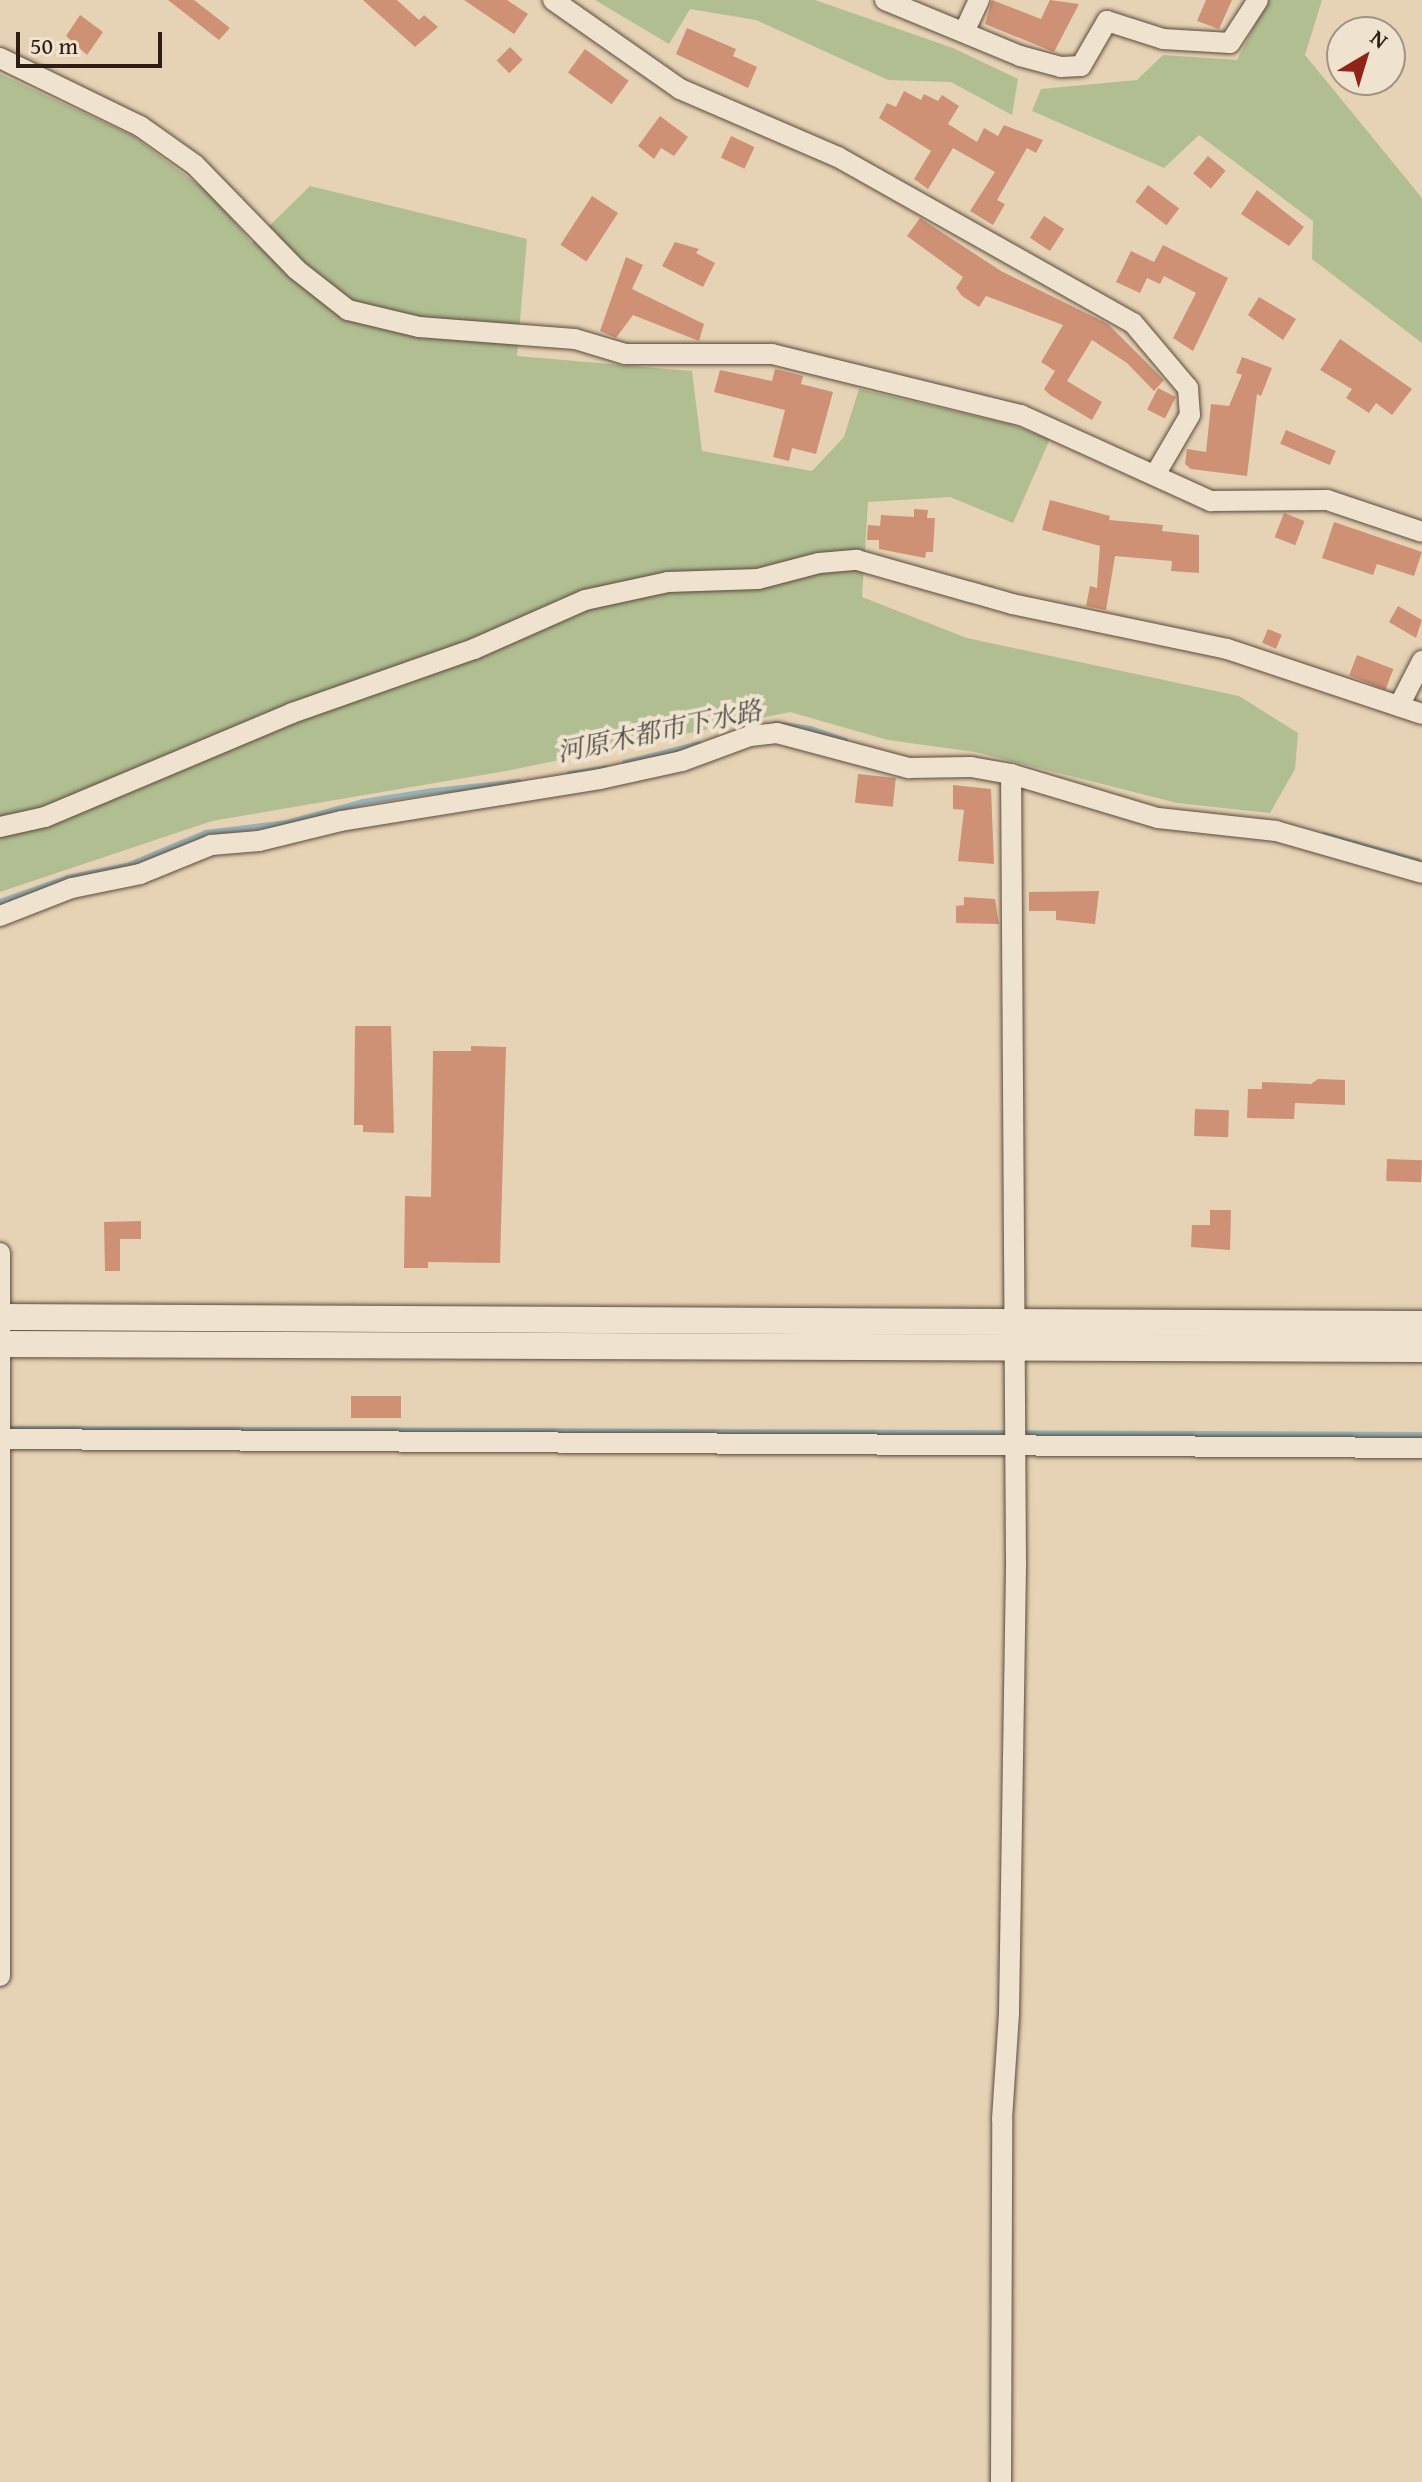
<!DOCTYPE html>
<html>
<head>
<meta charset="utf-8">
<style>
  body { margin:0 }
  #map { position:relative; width:1422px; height:2482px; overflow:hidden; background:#e6d3b5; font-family:"Gentium Book Plus","Noto Serif JP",serif }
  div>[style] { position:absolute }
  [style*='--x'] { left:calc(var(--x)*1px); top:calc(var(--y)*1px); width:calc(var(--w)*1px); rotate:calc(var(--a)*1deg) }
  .green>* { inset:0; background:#b0be91 }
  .stream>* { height:6px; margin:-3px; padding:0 3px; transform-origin:3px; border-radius:3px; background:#9ab5b8 }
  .building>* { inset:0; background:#ce9175; transform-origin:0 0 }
  .roads { filter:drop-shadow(0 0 2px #5b4a3c) drop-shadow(0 0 2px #5b4a3c) }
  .minor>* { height:20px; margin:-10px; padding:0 10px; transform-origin:10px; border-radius:10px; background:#efe2cf }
  .tertiary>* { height:26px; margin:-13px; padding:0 13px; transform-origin:13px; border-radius:13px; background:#efe2cf }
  span { translate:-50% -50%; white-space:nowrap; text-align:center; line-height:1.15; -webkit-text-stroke:8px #efe2cf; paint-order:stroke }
  .water-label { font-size:26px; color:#4e4b45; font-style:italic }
  .north { position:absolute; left:1326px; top:16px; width:80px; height:80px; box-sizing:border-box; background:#efe2cf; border:2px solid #a19384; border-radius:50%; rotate:38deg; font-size:22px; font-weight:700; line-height:32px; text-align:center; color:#2d1d14 }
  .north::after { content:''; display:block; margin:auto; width:28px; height:36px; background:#8f2418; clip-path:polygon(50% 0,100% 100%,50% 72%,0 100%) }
  .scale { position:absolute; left:16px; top:32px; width:146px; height:36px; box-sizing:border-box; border:4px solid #2d1d14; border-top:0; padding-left:10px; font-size:24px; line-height:28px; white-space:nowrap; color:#2d1d14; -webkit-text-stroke:6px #efe2cf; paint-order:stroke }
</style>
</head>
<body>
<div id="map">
  <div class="green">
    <div style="clip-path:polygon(595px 0,815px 0,953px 48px,1018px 79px,1012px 115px,951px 82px,888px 80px,756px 20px,690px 9px,669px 44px)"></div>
    <div style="clip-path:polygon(1268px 0,1322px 0,1305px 55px,1422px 198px,1422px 343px,1312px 259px,1313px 221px,1199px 135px,1164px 168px,1032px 111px,1041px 89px,1137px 80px,1163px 55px,1237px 60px)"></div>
    <div style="clip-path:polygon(0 74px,133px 136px,212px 195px,252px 243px,310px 186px,527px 239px,517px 356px,692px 371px,702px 451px,812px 471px,844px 437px,859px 389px,1009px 424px,1050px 439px,1013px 523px,950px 497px,868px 502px,862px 597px,967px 638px,1239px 696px,1298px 733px,1295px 769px,1270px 813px,1177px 803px,975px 752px,888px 740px,790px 712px,511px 770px,212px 821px,0 892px)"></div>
  </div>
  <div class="stream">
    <div style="--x:775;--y:724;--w:36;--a:8"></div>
    <div style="--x:811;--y:729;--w:36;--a:19"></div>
    <div style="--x:625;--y:763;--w:76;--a:-14.4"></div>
    <div style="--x:570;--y:774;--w:36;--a:-9"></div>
    <div style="--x:1324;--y:835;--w:97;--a:15.6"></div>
    <div style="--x:0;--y:902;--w:72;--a:-19.4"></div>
    <div style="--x:68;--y:878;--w:60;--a:-11.5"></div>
    <div style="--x:127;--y:866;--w:86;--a:-22.7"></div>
    <div style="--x:206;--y:833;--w:82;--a:-7"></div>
    <div style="--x:287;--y:823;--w:79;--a:-15.4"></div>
    <div style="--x:363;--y:802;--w:71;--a:-8.9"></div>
    <div style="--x:433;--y:791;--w:86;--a:-6"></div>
    <div style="--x:4;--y:1429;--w:1418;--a:0.24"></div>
  </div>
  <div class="building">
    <div style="clip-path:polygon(168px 0,194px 0,230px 28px,219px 40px)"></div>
    <div style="clip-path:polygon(363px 0,397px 0,419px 20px,424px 15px,438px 27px,415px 47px)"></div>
    <div style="clip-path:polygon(464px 0,507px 0,528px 14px,514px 34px)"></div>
    <div style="clip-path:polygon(992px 0,1041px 19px,1050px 0,1079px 4px,1054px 52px,985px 24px)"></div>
    <div style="clip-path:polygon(1206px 0,1232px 0,1219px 29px,1197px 21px)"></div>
    <div style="clip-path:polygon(80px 15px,103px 32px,87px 55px,66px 36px)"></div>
    <div style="clip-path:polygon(687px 28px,736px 49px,733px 56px,757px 67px,748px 88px,676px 54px)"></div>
    <div style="left:510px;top:47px;width:18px;height:19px;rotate:45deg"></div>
    <div style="left:585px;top:49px;width:54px;height:29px;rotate:36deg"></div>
    <div style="clip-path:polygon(904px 91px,921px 100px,924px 94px,938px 101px,942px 95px,959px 106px,948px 124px,977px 142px,984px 128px,998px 136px,1004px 125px,1043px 140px,1036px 153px,1027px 148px,997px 200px,1005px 204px,993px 225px,970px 211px,995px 172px,953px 148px,928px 189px,914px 179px,931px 151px,879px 118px,887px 103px,896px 107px)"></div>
    <div style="clip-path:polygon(660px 116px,688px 137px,674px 156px,661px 148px,654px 159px,638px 146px)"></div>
    <div style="left:731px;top:136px;width:26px;height:24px;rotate:25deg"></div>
    <div style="left:1208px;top:156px;width:23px;height:23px;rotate:40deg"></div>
    <div style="left:1148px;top:185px;width:39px;height:21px;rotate:37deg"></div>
    <div style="clip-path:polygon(1257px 190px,1304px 227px,1289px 246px,1241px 214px)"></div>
    <div style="left:592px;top:196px;width:31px;height:58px;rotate:33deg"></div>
    <div style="left:1044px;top:216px;width:24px;height:26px;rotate:33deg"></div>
    <div style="clip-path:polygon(920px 218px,1001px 271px,1108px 324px,1164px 380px,1154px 391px,1127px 363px,1092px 340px,1067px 381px,1102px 402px,1092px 420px,1050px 395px,1044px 389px,1055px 371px,1041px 362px,1063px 325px,986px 296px,979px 307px,962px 296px,956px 288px,963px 277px,907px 236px)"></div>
    <div style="clip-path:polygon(675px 242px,699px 249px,696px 253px,715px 263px,703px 287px,662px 266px)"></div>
    <div style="clip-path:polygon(1163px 245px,1228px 278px,1193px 351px,1173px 338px,1196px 293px,1164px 276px,1160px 284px,1147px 278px,1140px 293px,1116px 282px,1131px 251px,1154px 262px)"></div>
    <div style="clip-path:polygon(626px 257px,643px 265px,632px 289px,704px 324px,699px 341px,633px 315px,616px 338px,600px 331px)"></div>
    <div style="clip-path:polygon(1259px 297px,1296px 319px,1283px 340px,1248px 315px)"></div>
    <div style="clip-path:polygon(1340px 339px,1412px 389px,1392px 415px,1376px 403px,1369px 413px,1346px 398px,1352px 389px,1320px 370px)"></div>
    <div style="clip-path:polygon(1242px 357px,1272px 368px,1261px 396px,1257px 394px,1247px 476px,1191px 469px,1185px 464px,1187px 449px,1206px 452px,1211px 404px,1229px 406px,1242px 375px,1236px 373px)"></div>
    <div style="clip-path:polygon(775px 369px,803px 376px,801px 384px,833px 392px,816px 454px,792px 448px,789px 461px,773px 457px,785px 410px,714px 392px,720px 370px,772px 381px)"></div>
    <div style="left:1158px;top:388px;width:20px;height:24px;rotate:27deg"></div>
    <div style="left:1286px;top:430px;width:54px;height:15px;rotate:23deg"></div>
    <div style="clip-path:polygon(1050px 500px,1110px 516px,1109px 520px,1163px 525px,1162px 531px,1199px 535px,1199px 573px,1171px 571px,1172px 561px,1115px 556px,1106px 610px,1086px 606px,1090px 586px,1097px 588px,1100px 546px,1042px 530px)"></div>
    <div style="clip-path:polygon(914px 509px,928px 510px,927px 518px,935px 518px,933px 552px,926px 552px,925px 558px,879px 549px,879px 540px,867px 540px,868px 525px,880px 526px,881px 515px,914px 517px)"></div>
    <div style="left:1284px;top:513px;width:22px;height:26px;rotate:21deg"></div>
    <div style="clip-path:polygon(1334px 522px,1422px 552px,1414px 576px,1377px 564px,1373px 575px,1322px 558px)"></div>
    <div style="clip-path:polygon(1398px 606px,1422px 620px,1416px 638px,1389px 622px)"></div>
    <div style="left:1268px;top:629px;width:15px;height:15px;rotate:23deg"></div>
    <div style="left:1357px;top:655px;width:39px;height:22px;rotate:21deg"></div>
    <div style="left:858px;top:774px;width:38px;height:29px;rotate:6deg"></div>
    <div style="clip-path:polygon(953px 785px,991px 789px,994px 864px,958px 861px,964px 810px,953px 809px)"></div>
    <div style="clip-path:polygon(1099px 891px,1095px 924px,1056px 920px,1056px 911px,1029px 911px,1029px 892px)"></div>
    <div style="clip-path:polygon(964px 897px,995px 899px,999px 924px,956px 923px,956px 906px,964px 905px)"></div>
    <div style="clip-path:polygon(355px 1026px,391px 1026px,394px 1133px,363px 1132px,363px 1125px,354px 1125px)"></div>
    <div style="clip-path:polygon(471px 1046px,506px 1047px,500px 1263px,428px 1262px,428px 1268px,404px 1268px,405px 1196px,431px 1197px,433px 1051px,471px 1051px)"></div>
    <div style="clip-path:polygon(1318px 1079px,1345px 1080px,1345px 1105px,1295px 1103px,1294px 1119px,1247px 1118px,1248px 1089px,1262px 1089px,1262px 1082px,1311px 1084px)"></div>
    <div style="left:1195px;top:1109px;width:34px;height:27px;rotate:2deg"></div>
    <div style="left:1387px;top:1159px;width:35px;height:22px;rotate:2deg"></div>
    <div style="clip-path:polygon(1210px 1210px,1231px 1210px,1230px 1250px,1191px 1247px,1192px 1225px,1210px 1225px)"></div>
    <div style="clip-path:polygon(141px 1221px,141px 1239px,120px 1239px,120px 1271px,105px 1271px,104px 1222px)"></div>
    <div style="left:401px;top:1396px;width:22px;height:50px;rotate:90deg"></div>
  </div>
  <div class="roads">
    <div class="minor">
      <div style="--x:553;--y:0;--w:155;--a:35"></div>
      <div style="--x:680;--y:89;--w:172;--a:23.3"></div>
      <div style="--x:838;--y:157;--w:338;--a:29.4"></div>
      <div style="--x:1133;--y:323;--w:85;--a:49.8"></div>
      <div style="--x:1188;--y:388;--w:27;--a:86"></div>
      <div style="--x:1190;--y:415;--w:69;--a:120.3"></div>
      <div style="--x:885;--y:0;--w:146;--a:22.5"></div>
      <div style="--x:1020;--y:56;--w:42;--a:15"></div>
      <div style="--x:1061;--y:67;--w:20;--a:-3"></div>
      <div style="--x:1081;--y:66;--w:52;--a:-60"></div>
      <div style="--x:1107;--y:21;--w:59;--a:17.8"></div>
      <div style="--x:1163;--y:39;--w:67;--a:3.4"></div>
      <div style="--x:1230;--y:43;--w:51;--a:-56.9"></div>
      <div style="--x:965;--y:30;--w:33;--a:-65"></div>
      <div style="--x:0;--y:58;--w:156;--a:25.9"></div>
      <div style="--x:140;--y:126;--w:67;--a:35.3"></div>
      <div style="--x:195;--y:165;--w:146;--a:45.8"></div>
      <div style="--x:297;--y:270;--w:65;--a:38.1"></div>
      <div style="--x:348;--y:310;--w:73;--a:13.5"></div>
      <div style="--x:419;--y:327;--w:156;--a:4.4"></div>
      <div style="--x:575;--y:339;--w:52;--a:16.7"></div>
      <div style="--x:625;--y:354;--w:147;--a:0"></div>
      <div style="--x:772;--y:354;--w:256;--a:13.8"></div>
      <div style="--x:1021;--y:415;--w:209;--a:24.4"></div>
      <div style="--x:1211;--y:501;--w:116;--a:-0.5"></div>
      <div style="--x:1327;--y:500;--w:100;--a:18.6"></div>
      <div style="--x:1399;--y:706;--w:51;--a:-62.9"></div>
      <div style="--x:0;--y:827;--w:46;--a:-12.5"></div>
      <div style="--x:45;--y:817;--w:268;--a:-22.8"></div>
      <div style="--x:292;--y:713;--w:193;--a:-19.4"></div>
      <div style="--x:474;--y:649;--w:121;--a:-23.8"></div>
      <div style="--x:585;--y:600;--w:85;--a:-12.2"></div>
      <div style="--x:668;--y:582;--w:90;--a:-1.9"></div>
      <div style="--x:758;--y:579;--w:63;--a:-14.7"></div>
      <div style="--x:819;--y:563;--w:38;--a:-5"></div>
      <div style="--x:857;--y:560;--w:161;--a:15.8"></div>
      <div style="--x:1012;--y:604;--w:220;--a:11.8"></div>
      <div style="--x:1227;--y:649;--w:206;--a:18.4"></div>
      <div style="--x:0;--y:916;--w:77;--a:-21.3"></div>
      <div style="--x:72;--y:888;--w:69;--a:-11.6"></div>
      <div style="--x:140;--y:874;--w:77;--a:-22.2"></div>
      <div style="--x:211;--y:845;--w:48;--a:-4.8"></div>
      <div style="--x:259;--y:841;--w:84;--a:-13.7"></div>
      <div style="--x:341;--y:821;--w:262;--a:-9.2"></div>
      <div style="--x:600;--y:779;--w:84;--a:-12.4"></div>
      <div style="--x:682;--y:761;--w:72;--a:-20.2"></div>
      <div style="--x:750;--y:736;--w:27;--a:-6"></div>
      <div style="--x:777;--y:733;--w:137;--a:14.9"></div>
      <div style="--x:909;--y:768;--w:62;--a:-0.9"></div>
      <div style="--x:971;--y:767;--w:41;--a:9.9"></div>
      <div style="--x:1011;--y:774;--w:153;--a:16.7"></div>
      <div style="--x:1158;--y:818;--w:119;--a:6.3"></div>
      <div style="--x:1276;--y:831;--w:152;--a:16"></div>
      <div style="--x:0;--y:1253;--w:723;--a:90"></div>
      <div style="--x:0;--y:1439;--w:1422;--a:0.36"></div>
      <div style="--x:1001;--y:2482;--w:363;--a:-89.8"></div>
      <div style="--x:1002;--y:2119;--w:106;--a:-86.2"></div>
      <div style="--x:1009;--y:2013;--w:451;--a:-89.1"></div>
      <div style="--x:1016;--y:1562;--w:788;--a:-90.36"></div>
    </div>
    <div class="tertiary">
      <div style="--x:0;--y:1317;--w:1422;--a:0.28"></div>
      <div style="--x:0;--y:1344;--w:1422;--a:0.2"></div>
    </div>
  </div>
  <div class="water-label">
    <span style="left:659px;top:731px;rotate:-12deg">河原木都市下水路</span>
  </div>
  <div class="north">N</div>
  <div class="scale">50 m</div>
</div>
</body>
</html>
